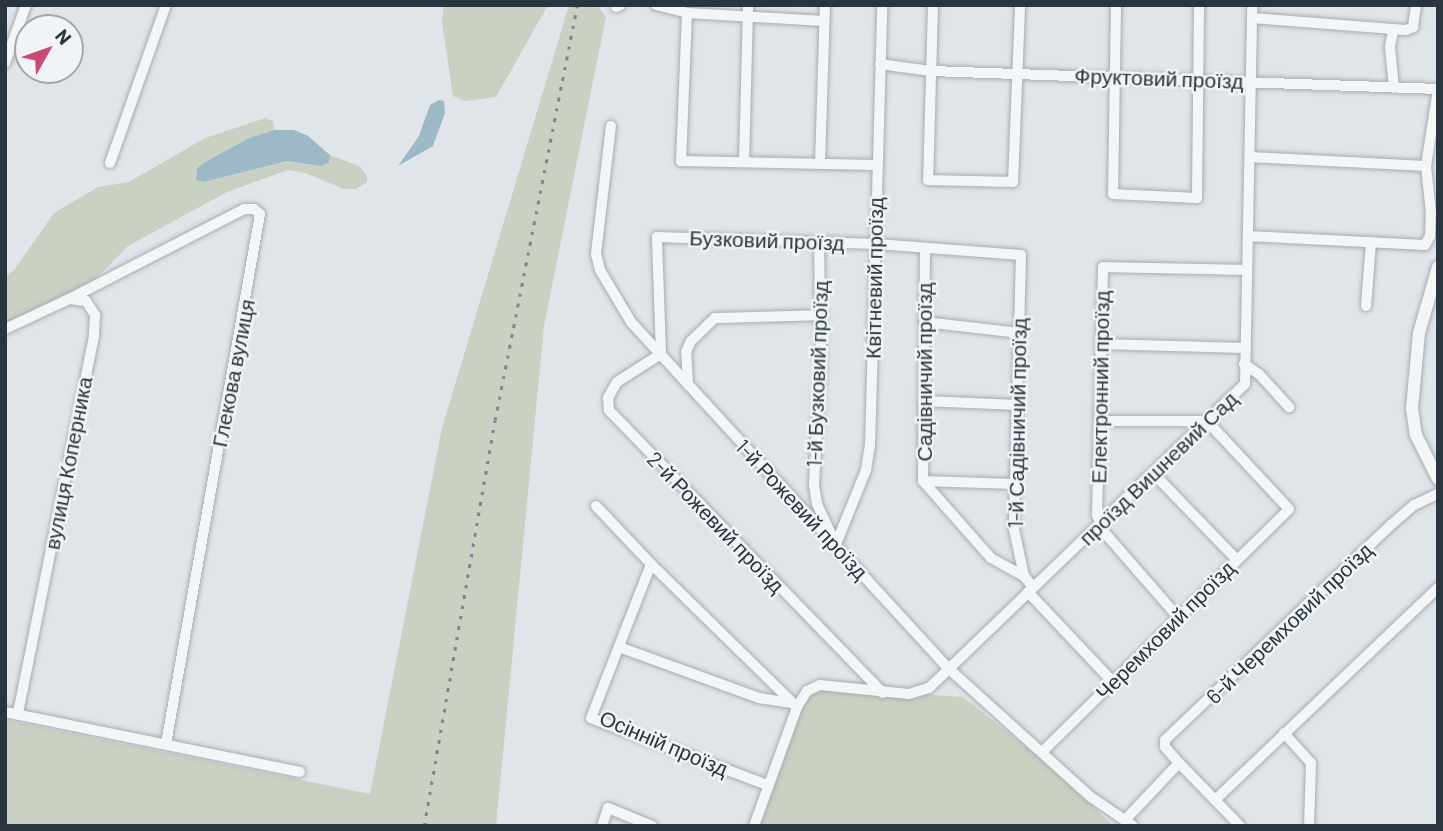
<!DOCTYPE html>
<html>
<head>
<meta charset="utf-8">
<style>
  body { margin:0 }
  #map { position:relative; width:1443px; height:831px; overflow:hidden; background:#e0e5e9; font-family:Barlow,sans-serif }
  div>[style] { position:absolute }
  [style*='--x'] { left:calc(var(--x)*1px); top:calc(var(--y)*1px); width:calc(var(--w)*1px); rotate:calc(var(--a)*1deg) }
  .green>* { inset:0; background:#c9d2c2 }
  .water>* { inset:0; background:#9db9c7 }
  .roads { filter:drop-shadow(0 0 2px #a6adb3) drop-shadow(0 0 2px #a6adb3) }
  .minor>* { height:10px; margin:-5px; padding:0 5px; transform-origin:5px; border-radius:5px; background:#f3f5f7 }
  .tertiary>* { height:12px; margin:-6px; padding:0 6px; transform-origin:6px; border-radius:6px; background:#f3f5f7 }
  .rail>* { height:2.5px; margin-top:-1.25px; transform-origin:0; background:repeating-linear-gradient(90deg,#7a8792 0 3.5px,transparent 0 10.5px) }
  span { translate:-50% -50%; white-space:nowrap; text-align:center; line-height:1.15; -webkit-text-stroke:5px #f0f4f6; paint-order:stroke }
  .street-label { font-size:21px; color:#2a353f }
  .frame { position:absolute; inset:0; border:7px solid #2a353f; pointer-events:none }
  .north { position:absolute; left:14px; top:14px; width:70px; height:70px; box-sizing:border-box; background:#f0f4f6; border:2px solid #a1a8ad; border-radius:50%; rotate:50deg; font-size:19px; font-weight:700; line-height:28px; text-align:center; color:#2a353f }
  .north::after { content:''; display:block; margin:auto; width:24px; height:32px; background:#c84b74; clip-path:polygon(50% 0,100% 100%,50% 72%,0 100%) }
</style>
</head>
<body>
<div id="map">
  <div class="green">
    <div style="clip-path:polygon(444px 5px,548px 5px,496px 97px,465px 101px,453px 96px,442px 22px)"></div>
    <div style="clip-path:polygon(569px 5px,597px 5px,606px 17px,544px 326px,496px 826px,5px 826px,5px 720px,370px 794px,442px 428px)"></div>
    <div style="clip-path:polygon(265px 118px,273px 121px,275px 130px,249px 138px,205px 162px,197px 168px,196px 180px,203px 182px,287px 161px,321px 166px,329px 163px,330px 155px,359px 166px,367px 176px,367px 182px,356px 189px,344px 189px,305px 173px,288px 170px,227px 192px,128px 246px,102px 273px,69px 299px,5px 329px,5px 277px,14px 270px,54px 213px,98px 187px,129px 182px,205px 138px)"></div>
    <div style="clip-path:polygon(813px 687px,963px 697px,1040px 758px,1114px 826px,754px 826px,797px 707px)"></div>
  </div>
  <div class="water">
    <div style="clip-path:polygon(439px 100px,444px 101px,445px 113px,433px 146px,398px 166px,419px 136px,430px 105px)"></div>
    <div style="clip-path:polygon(275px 130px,294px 130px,308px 136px,330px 155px,329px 163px,321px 166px,287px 161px,203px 182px,196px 180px,197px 168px,205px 162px,249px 138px)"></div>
  </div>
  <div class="roads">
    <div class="minor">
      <div style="--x:656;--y:5;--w:32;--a:14"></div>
      <div style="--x:687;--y:13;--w:137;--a:3.3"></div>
      <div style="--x:933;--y:5;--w:175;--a:91.6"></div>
      <div style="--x:928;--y:180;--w:85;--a:1.3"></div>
      <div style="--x:1013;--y:182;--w:177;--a:-87.7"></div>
      <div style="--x:1116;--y:5;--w:189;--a:90.9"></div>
      <div style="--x:1113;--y:194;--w:84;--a:2.7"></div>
      <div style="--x:1197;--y:198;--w:193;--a:-89.4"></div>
      <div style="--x:616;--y:7;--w:5;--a:-22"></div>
      <div style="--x:687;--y:13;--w:148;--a:92.3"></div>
      <div style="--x:681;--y:161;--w:194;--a:1.2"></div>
      <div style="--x:1252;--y:18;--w:154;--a:4.5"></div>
      <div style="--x:1406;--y:30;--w:8;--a:-23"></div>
      <div style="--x:1413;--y:27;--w:22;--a:-82"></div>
      <div style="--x:1393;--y:31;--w:16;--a:101"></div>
      <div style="--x:1390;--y:47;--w:41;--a:84.4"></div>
      <div style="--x:5;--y:63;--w:62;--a:-70.1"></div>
      <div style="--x:880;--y:64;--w:51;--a:7.8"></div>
      <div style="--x:931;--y:71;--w:507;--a:2.03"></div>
      <div style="--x:611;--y:126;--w:129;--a:96.7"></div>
      <div style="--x:596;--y:254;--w:16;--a:76"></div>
      <div style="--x:600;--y:270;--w:61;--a:59.2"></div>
      <div style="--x:631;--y:322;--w:469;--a:47.5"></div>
      <div style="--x:948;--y:668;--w:193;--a:42.1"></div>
      <div style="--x:1091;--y:797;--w:51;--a:34.6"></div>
      <div style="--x:1250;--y:157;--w:176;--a:2.9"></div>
      <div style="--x:744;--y:162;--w:157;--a:-88.5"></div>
      <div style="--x:110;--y:163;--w:168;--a:-70.5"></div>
      <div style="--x:820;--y:164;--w:159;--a:-88.2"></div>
      <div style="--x:1248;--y:236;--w:177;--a:2.9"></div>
      <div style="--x:1425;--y:245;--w:10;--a:-61"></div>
      <div style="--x:1430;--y:236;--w:23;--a:-88"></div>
      <div style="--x:1431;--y:213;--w:47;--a:-96.1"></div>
      <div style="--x:1426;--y:166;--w:78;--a:-81.1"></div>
      <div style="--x:819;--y:242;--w:120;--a:89"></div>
      <div style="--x:821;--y:362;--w:123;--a:93.3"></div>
      <div style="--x:814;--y:485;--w:19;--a:81"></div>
      <div style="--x:817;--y:504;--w:33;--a:65"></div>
      <div style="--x:925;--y:248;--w:233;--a:90.5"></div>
      <div style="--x:923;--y:481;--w:103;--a:48.6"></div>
      <div style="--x:991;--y:558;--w:38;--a:29"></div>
      <div style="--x:69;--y:299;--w:197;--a:-27.2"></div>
      <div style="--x:244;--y:209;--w:10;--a:0"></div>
      <div style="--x:254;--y:209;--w:8;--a:40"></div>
      <div style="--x:260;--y:214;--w:538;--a:100.06"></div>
      <div style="--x:1366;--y:306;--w:64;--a:-85.5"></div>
      <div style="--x:925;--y:322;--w:95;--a:6.7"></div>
      <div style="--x:5;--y:329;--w:71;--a:-25.1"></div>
      <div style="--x:69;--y:299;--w:17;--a:7"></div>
      <div style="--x:86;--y:301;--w:17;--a:57"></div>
      <div style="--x:95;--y:315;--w:21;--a:93"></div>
      <div style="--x:94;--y:336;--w:386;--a:101.4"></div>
      <div style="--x:1101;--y:344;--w:143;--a:1.6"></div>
      <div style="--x:1244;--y:364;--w:18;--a:34"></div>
      <div style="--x:1259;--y:374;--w:45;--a:47.7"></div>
      <div style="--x:688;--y:385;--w:33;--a:-93"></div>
      <div style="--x:686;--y:352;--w:12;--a:-66"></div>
      <div style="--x:691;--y:341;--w:33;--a:-44"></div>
      <div style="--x:715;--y:318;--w:106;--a:-1.6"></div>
      <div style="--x:923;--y:401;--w:95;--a:2.4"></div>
      <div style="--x:1153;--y:473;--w:120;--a:46"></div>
      <div style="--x:923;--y:481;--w:92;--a:1.9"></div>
      <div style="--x:596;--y:506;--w:80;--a:46.5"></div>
      <div style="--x:836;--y:544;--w:80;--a:-67.9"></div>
      <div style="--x:866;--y:470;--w:24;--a:-81"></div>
      <div style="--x:870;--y:446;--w:441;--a:-88.4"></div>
      <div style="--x:1028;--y:592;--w:122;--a:46.7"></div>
      <div style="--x:1178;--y:617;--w:116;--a:-131.1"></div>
      <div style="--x:1102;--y:530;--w:16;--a:-108"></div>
      <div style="--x:1097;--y:515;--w:248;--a:-88.6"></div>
      <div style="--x:1103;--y:267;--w:144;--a:1.2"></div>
      <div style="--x:619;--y:647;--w:149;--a:20"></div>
      <div style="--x:759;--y:698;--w:33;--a:9"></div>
      <div style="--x:883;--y:693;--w:394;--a:-134.1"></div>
      <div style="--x:609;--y:410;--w:12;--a:-95"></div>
      <div style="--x:608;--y:398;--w:18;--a:-61"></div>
      <div style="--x:617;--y:382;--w:52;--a:-32.5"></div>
      <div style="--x:661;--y:354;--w:117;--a:-92"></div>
      <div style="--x:657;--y:237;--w:220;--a:1.8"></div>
      <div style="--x:877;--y:244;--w:144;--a:4.4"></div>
      <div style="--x:1021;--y:255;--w:274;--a:91.5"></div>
      <div style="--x:1014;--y:529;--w:48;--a:78"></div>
      <div style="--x:1024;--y:576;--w:14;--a:51"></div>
      <div style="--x:5;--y:712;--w:301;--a:11.5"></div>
      <div style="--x:1284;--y:733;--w:40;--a:48"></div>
      <div style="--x:1311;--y:763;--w:63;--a:91.8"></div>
      <div style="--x:1042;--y:752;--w:346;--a:-44.5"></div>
      <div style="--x:1289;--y:509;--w:120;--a:-133"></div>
      <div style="--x:1207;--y:421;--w:107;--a:180"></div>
      <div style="--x:1179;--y:763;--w:52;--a:45.8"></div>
      <div style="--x:1215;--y:800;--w:308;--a:-43.6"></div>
      <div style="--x:767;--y:785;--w:188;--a:-159.2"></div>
      <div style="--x:591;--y:718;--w:165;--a:-68.7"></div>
      <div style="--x:651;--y:564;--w:204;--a:44.4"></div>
      <div style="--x:1215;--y:800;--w:36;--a:46"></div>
      <div style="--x:1126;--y:819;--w:77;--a:-46.6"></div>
      <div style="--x:1179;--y:763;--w:21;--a:-131"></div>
      <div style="--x:1165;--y:747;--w:7;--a:-90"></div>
      <div style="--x:1165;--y:740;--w:313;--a:-43.6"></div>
      <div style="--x:1392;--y:524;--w:29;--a:-41"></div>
      <div style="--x:1414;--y:505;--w:26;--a:-25"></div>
      <div style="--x:602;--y:826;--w:19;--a:-72"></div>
      <div style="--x:608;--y:808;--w:48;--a:22.2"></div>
      <div style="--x:754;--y:826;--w:127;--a:-70.1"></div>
      <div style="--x:797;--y:707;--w:19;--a:-58"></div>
      <div style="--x:807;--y:691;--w:14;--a:-25"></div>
      <div style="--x:820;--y:685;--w:89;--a:5.8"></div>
      <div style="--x:909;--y:694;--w:21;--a:-17"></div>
      <div style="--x:929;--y:688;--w:438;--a:-43.9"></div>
      <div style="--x:1245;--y:384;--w:379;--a:-88.9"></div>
    </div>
    <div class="tertiary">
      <div style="--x:1438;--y:267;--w:69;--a:106.1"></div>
      <div style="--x:1419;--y:333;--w:75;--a:95.3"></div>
      <div style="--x:1412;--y:408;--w:27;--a:82"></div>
      <div style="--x:1416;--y:435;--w:49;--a:63.4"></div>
    </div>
  </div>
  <div class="rail">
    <div style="--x:424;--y:826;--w:412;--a:-80.1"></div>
    <div style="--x:495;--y:420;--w:423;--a:-78.8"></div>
  </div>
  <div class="street-label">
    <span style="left:1159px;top:78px;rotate:2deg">Фруктовий проїзд</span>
    <span style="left:767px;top:240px;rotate:2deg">Бузковий проїзд</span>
    <span style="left:874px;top:278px;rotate:-89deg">Квітневий проїзд</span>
    <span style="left:924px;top:372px;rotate:-90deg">Садівничий проїзд</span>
    <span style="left:233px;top:373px;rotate:-79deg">Глекова вулиця</span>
    <span style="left:817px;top:374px;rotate:-88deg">1-й Бузковий проїзд</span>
    <span style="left:1100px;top:387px;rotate:-89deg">Електронний проїзд</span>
    <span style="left:1017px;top:423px;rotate:-89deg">1-й Садівничий проїзд</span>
    <span style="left:68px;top:463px;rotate:-79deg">вулиця Коперника</span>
    <span style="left:1158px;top:468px;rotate:-44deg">проїзд Вишневий Сад</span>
    <span style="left:802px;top:509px;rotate:47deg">1-й Рожевий проїзд</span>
    <span style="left:716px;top:522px;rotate:46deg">2-й Рожевий проїзд</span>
    <span style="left:1289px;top:623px;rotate:-44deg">6-й Черемховий проїзд</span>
    <span style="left:1165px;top:630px;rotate:-45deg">Черемховий проїзд</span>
    <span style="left:664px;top:743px;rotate:23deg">Осінній проїзд</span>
  </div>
  <div class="frame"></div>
  <div class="north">N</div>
</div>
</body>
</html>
